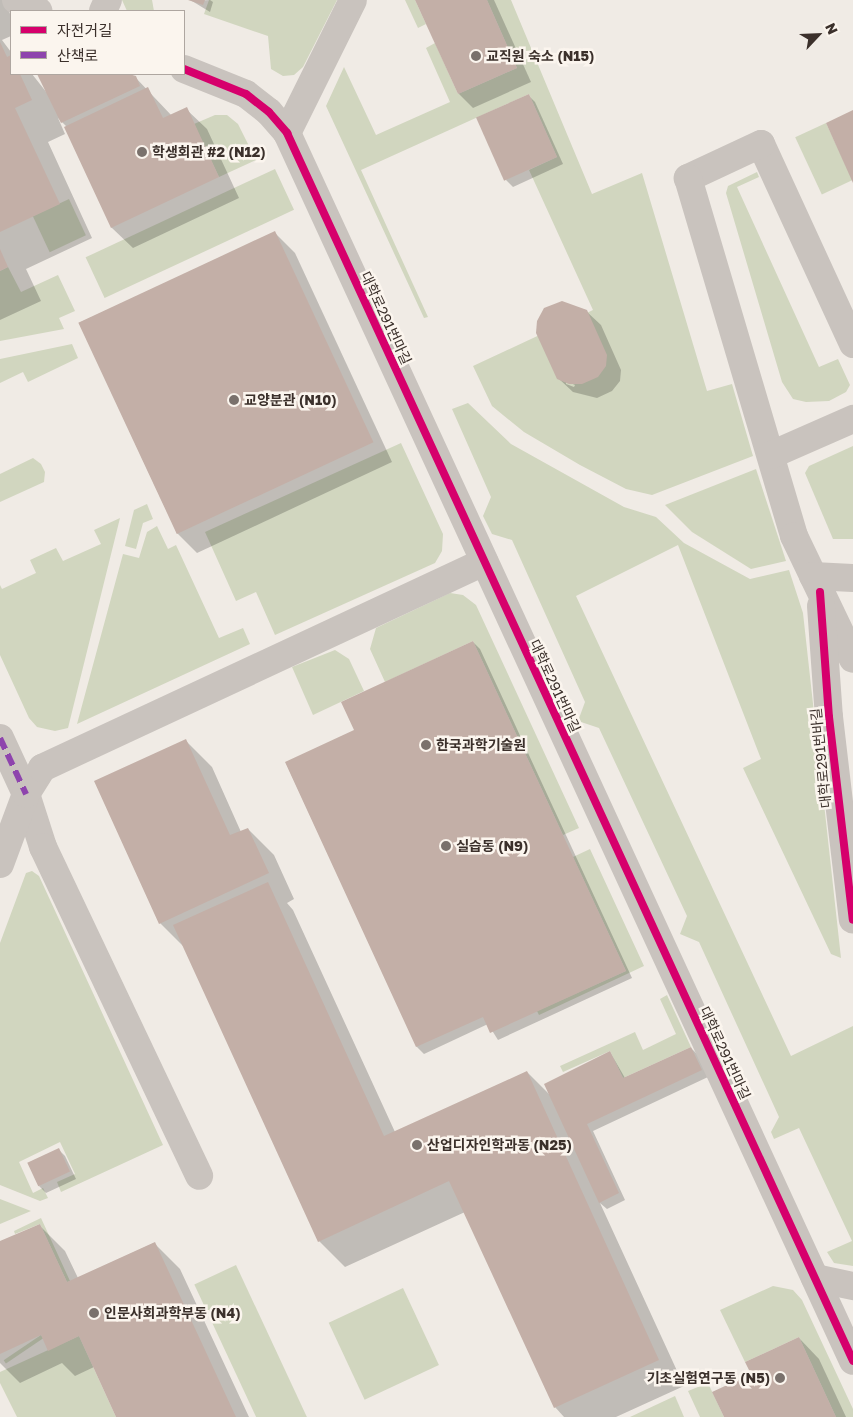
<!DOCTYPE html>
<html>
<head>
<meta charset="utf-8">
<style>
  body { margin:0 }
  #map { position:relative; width:853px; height:1417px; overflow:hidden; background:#f0ebe5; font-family:"Golos Text","Noto Sans KR",sans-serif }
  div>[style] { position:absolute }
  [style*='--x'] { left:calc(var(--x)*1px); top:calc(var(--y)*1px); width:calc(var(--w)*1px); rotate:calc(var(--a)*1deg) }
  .green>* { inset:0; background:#d1d6bf; transform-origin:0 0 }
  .shadow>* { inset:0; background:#0003 }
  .building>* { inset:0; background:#c3afa7; transform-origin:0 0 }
  .minor>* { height:28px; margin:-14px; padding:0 14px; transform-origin:14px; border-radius:14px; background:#c9c3be }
  .quiet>* { height:6px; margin-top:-3px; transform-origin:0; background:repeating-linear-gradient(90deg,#8e44ad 0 12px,transparent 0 18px) }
  .cycleway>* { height:8px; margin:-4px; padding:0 4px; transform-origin:4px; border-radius:4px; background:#d6006c }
  .dots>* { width:14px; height:14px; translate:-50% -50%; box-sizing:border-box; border:2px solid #fbf5ee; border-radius:50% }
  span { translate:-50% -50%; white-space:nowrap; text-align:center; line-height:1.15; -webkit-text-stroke:5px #fbf5ee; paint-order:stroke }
  .poi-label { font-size:14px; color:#3b302b; font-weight:700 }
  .left { translate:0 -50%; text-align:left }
  .right { translate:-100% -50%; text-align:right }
  .street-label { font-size:14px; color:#3b302b }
  .legend { position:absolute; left:10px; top:10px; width:175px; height:65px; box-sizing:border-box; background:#fbf5ee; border:1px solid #aea6a0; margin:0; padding:6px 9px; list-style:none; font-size:15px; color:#3b302b }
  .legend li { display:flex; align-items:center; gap:10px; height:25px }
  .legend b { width:25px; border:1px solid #aea6a0 }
  .north { position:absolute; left:793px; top:10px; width:50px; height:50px; -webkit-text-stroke:4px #fbf5ee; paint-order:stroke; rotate:65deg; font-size:14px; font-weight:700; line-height:20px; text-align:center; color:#3b302b }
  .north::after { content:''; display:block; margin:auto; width:18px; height:22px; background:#3b302b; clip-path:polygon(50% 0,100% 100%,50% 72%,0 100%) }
</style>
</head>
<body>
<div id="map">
  <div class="green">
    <div style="clip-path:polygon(122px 0,152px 0,154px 11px,127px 11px)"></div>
    <div style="clip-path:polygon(209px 0,337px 0,303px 67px,294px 75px,283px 76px,271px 69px,268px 36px,204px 14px)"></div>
    <div style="clip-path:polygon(405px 0,415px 0,426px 24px,418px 28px)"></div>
    <div style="clip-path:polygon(487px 0,511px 0,592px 194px,642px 173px,707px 391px,732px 384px,753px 456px,652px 495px,626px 489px,580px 465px,524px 432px,492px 406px,473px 366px,593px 310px,529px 170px,557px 157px,529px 94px,361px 170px,428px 317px,424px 318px,326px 106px,344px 67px,376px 135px,450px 102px,426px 48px,435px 43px,458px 94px,517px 68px)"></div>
    <div style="clip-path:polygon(215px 115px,227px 115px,238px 124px,256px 160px,219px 177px,194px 124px)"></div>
    <div style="left:826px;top:123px;width:63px;height:34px;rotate:65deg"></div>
    <div style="left:275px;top:169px;width:45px;height:209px;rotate:65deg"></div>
    <div style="clip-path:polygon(757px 172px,759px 177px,737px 187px,819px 367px,838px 359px,850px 385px,846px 392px,829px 401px,806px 402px,793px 399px,782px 382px,726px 193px,728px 186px)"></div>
    <div style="left:69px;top:199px;width:40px;height:40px;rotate:65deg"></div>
    <div style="clip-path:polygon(8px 267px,21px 292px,58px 275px,75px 311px,59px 318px,64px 329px,0 341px,0 271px)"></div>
    <div style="clip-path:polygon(72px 344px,78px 358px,28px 382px,23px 372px,0 383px,0 359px)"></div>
    <div style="clip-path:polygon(468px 403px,511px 444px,624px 507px,656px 517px,684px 543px,750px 579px,789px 570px,803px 613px,841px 958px,831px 954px,743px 768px,761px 759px,678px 545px,576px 596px,791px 1056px,853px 1026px,853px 1266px,834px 1263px,827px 1252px,852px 1241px,799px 1128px,774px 1139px,771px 1132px,779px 1117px,699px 942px,680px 934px,687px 916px,599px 728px,578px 721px,585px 702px,512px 540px,492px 534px,483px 516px,491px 497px,452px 409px)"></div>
    <div style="clip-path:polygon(401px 443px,443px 534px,442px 551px,435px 563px,275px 635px,256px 592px,236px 601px,205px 532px)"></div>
    <div style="clip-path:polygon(853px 446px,853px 539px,833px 539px,805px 473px,809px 466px)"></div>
    <div style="clip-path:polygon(33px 458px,41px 464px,45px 472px,44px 482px,0 502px,0 474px)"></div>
    <div style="clip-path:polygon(756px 469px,786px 561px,751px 569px,692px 532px,665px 505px)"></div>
    <div style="clip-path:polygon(147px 504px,153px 519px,143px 523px,136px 549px,125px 546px,134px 510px)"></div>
    <div style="clip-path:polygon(120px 518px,68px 728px,55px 731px,37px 727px,29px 718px,0 655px,0 585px,2px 589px,36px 573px,30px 560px,56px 548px,63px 561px,101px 544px,94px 530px)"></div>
    <div style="clip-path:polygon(157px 526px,168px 549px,176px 545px,219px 638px,243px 628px,250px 644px,77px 724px,123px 554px,139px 558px,147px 532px)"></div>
    <div style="clip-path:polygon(450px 593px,463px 595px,476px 605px,579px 828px,563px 835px,473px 641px,385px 682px,370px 649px,376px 628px)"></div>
    <div style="clip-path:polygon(335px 650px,349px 659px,364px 691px,313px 715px,292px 667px)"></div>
    <div style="clip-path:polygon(590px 849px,644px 966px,539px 1015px,537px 1011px,626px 971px,573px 857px)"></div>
    <div style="clip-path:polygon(32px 871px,39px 876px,163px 1145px,61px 1192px,57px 1182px,75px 1174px,60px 1142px,19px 1162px,33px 1193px,43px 1188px,48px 1198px,40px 1201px,0 1185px,0 943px,26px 873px)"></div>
    <div style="clip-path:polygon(667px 995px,691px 1047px,623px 1078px,610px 1051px,563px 1072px,560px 1066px,635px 1032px,643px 1050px,676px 1034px,660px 999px)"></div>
    <div style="clip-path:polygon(0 1199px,31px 1211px,0 1224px)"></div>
    <div style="clip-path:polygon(41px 1218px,70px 1281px,67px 1282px,40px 1224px,15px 1234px,14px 1231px)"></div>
    <div style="left:236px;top:1265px;width:168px;height:46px;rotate:65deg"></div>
    <div style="clip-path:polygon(773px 1286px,793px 1290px,802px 1300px,853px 1409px,853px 1417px,836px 1417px,799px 1337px,745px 1362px,720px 1310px)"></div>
    <div style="left:403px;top:1288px;width:85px;height:82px;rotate:65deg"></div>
    <div style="left:41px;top:1335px;width:4px;height:45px;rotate:56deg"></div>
    <div style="clip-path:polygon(79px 1336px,116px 1417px,17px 1417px,0 1383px,0 1372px)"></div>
    <div style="clip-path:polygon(708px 1383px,724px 1417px,700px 1417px,688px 1391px)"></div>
    <div style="clip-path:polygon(675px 1396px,684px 1417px,630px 1417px)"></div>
  </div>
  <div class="shadow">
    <div style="clip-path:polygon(0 0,4px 0,11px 16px,11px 36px,2px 40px,11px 52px,11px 74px,32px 74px,47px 93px,39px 74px,126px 74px,135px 77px,172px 116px,186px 109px,207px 129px,239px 198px,133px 248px,112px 228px,67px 127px,58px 118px,65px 134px,48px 142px,92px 238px,26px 269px,41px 301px,0 320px)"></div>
    <div style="clip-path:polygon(210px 0,213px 2px,210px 12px,192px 1px)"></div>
    <div style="clip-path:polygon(417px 0,494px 0,531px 82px,473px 108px,459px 94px)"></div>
    <div style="clip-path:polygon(528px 95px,535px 102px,563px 164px,513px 187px,506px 180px)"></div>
    <div style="clip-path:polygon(275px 233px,295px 253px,392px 462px,197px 553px,177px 533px,79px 323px)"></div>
    <div style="clip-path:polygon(evenodd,586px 311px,601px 325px,621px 370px,620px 381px,612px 391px,597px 398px,573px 392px,558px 378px,586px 311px,566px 381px,575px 385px,574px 387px,566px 384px,566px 381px)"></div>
    <div style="clip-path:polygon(473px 642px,480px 649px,632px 978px,498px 1040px,488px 1024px,424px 1054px,417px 1047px,286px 763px,356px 731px)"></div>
    <div style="clip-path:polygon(186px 741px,212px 767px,241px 832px,248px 829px,274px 855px,294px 899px,287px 903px,293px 910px,395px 1132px,527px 1072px,550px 1095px,610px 1052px,625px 1078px,691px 1048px,698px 1055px,708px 1077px,593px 1131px,625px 1200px,607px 1209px,600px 1203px,684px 1386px,616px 1417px,564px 1417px,555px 1407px,465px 1212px,345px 1267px,319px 1241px,185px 948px,160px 923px)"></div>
    <div style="clip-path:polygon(58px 1149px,65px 1156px,76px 1179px,46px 1193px,39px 1186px)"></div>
    <div style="clip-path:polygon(39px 1225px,65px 1251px,78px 1278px,154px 1243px,180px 1269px,249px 1417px,118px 1417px,94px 1367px,75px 1376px,62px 1363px,20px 1383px,0 1363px,0 1243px)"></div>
    <div style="clip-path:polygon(799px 1338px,819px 1359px,846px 1417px,725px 1417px,752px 1374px)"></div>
  </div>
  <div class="building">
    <div style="clip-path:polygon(188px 0,205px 0,203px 5px)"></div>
    <div style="clip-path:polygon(415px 0,487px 0,517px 68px,458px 94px)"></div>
    <div style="clip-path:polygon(0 42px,7px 57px,11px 55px,11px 74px,20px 74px,32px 100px,15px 108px,60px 204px,0 232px)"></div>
    <div style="clip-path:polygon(37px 74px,129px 74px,136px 76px,140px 86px,61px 123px)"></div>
    <div style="clip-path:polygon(148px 87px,163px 118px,187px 107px,219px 177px,111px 228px,64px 127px)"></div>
    <div style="left:529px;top:94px;width:69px;height:58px;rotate:66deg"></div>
    <div style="clip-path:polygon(853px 110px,853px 183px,826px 123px)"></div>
    <div style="left:275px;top:231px;width:233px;height:217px;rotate:65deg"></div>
    <div style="clip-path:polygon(0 249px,8px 267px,0 271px)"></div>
    <div style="clip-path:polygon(562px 301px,587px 310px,607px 355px,606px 366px,598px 377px,582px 384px,569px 384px,557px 379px,536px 333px,537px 321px,544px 308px)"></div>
    <div style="clip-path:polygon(473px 641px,626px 971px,490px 1033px,483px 1017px,416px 1047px,285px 762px,354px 730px,341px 702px)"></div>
    <div style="clip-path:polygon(186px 739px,230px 835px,248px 828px,269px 873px,159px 924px,94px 781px)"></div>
    <div style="clip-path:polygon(268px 882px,384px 1136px,527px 1071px,659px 1360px,554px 1408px,449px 1181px,318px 1242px,173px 925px)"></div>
    <div style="clip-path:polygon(691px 1047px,702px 1070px,587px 1124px,619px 1193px,599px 1203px,544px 1084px,610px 1051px,623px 1078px)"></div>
    <div style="left:59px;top:1148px;width:26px;height:35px;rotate:65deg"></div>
    <div style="clip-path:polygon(40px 1224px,67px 1282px,155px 1242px,236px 1417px,116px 1417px,79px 1336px,48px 1351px,41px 1335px,0 1354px,0 1241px)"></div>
    <div style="clip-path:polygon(799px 1337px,836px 1417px,724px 1417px,712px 1392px,751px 1374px,745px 1362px)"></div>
  </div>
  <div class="minor">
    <div style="--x:16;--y:0;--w:25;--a:26"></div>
    <div style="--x:103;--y:11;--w:12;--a:-66"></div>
    <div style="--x:184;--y:69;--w:67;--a:22"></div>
    <div style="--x:246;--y:94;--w:29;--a:38"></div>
    <div style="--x:269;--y:112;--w:28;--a:49"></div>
    <div style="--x:287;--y:133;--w:1352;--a:65.25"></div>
    <div style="--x:287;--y:133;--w:148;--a:-63.6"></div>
    <div style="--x:853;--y:344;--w:220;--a:-114.7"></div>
    <div style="--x:761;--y:144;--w:81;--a:155"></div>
    <div style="--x:688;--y:178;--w:373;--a:73.5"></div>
    <div style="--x:794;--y:536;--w:136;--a:64.4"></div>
    <div style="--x:771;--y:455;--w:90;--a:-23.7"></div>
    <div style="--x:813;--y:576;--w:40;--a:2.9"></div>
    <div style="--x:821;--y:606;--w:111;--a:85.9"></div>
    <div style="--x:829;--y:717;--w:204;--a:83.3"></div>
    <div style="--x:0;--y:738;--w:62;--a:65.1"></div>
    <div style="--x:26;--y:794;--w:56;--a:72.2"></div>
    <div style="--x:43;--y:847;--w:364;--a:64.6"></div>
    <div style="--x:0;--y:864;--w:75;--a:-69.6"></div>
    <div style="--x:26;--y:794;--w:31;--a:-58"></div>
    <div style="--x:42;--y:768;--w:488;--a:-25"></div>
    <div style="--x:815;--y:1278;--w:39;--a:12"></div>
  </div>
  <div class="quiet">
    <div style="--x:0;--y:738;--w:62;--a:65.1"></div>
  </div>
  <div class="cycleway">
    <div style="--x:184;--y:69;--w:67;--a:22"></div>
    <div style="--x:246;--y:94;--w:29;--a:38"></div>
    <div style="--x:269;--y:112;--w:28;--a:49"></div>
    <div style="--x:287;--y:133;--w:1352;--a:65.25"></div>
    <div style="--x:820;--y:592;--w:125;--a:85.9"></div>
    <div style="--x:829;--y:717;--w:204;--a:83.3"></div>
  </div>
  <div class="dots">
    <div style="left:476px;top:56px;background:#7a716c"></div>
    <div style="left:142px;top:152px;background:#7a716c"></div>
    <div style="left:234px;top:400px;background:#7a716c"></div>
    <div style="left:426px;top:745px;background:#7a716c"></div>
    <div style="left:446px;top:846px;background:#7a716c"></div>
    <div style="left:417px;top:1145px;background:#7a716c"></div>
    <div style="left:94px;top:1313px;background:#7a716c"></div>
    <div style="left:780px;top:1378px;background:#7a716c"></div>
  </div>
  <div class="poi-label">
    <span class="left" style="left:486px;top:56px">교직원 숙소 (N15)</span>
    <span class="left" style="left:152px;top:152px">학생회관 #2 (N12)</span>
    <span class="left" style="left:244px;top:400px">교양분관 (N10)</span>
    <span class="left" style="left:436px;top:745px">한국과학기술원</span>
    <span class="left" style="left:456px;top:846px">실습동 (N9)</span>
    <span class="left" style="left:427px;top:1145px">산업디자인학과동 (N25)</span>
    <span class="left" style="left:104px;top:1313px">인문사회과학부동 (N4)</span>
    <span class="right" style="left:770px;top:1378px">기초실험연구동 (N5)</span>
  </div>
  <div class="street-label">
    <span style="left:386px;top:318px;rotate:65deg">대학로291번마길</span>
    <span style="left:555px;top:686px;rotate:65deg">대학로291번마길</span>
    <span style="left:821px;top:758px;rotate:-96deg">대학로291번바길</span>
    <span style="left:725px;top:1053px;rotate:65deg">대학로291번마길</span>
  </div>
  <ul class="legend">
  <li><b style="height:6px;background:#d6006c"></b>자전거길</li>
  <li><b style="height:6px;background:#8e44ad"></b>산책로</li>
  </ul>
  <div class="north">N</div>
</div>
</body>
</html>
